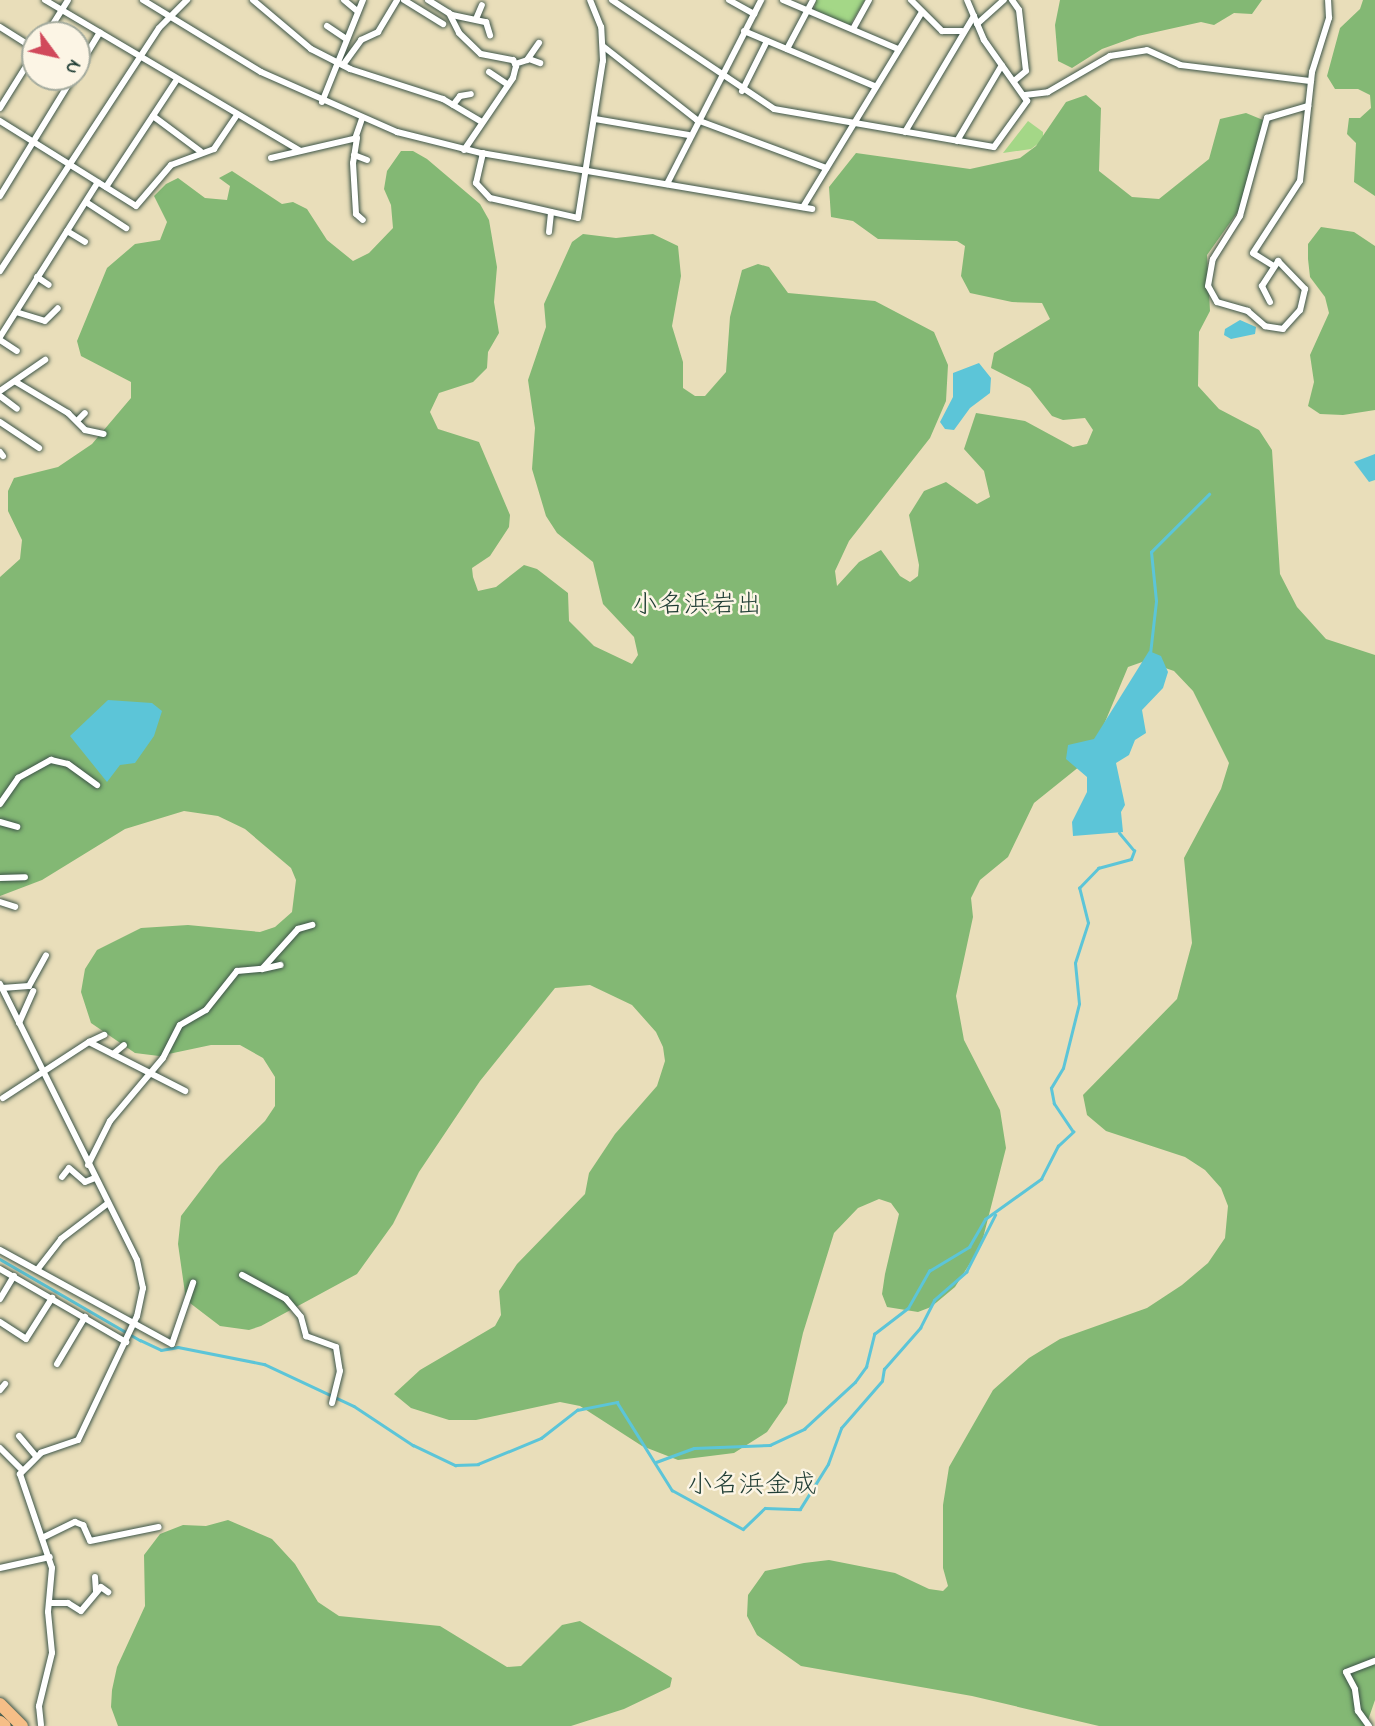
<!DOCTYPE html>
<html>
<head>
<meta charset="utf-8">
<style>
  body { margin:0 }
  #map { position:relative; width:1375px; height:1726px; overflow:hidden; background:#e9deba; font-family:"Indie Flower","Klee One",sans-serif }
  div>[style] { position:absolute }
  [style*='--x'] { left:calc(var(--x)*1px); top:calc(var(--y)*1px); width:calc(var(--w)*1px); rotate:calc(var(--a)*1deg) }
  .green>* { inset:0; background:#a4d787 }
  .forest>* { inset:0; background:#83b874 }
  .water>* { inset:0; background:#5cc5d8 }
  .stream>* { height:2.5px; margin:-1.25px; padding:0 1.25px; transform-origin:1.25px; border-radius:1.25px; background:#5cc5d8 }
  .roads { filter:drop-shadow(0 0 2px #3d5548) drop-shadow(0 0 2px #3d5548) }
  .street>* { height:6px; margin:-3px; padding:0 3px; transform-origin:3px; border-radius:3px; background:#fff }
  .highway>* { height:12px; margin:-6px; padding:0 6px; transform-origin:6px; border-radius:6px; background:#f6be87 }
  span { translate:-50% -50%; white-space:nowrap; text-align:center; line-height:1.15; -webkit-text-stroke:5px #fcf5e5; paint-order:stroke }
  .quarter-label { font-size:26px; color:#1f3d34 }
  .north { position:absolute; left:21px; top:21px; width:70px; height:70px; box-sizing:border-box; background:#fcf5e5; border:2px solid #a4ab9e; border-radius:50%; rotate:123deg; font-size:19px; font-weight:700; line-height:28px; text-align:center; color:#1f3d34 }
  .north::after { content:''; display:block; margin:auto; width:24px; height:32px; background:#d1495b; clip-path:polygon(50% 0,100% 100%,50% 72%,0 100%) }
</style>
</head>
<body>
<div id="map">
  <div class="green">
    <div style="clip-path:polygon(816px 0,865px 0,850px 25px,814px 10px)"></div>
    <div style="clip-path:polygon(1028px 121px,1043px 132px,1043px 140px,1031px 149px,1003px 153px)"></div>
  </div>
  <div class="forest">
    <div style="clip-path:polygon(1060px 0,1262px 0,1252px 14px,1234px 13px,1214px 25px,1201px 22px,1138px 36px,1102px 49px,1072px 68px,1058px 61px,1055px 25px)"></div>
    <div style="clip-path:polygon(1363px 0,1375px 0,1375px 196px,1354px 182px,1356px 143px,1347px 134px,1349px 118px,1360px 118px,1371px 108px,1370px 95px,1358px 89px,1335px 89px,1327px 76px,1340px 28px,1360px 9px)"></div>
    <div style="clip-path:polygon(1086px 95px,1101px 108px,1099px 171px,1132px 197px,1159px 199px,1209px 159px,1220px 119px,1246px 113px,1263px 120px,1239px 210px,1207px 255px,1210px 311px,1199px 332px,1198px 386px,1219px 409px,1259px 430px,1272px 450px,1280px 574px,1297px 607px,1326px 639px,1375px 655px,1375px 1700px,1366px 1726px,1099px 1726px,972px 1696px,801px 1666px,757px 1635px,747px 1616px,748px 1595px,765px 1571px,804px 1563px,829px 1560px,895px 1573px,929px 1589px,943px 1591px,948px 1586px,943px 1568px,943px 1505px,949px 1467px,993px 1390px,1029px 1358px,1060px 1339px,1147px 1308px,1182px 1285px,1208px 1263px,1225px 1238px,1228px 1206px,1221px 1188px,1205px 1170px,1185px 1157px,1106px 1131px,1087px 1115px,1083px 1095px,1177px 999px,1192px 943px,1184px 858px,1221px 789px,1229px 763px,1193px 691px,1174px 671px,1145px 661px,1128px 667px,1090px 758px,1034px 803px,1008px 857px,980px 880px,971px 898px,973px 917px,956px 996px,964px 1040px,1000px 1110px,1006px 1148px,981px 1246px,955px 1287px,931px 1307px,918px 1312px,887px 1307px,882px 1294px,885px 1274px,899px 1214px,891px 1203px,879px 1199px,858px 1208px,834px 1233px,803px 1333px,787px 1403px,767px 1432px,734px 1453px,678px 1460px,642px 1446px,580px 1406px,560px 1402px,476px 1420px,449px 1420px,411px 1408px,394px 1394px,420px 1370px,495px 1326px,501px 1315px,499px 1291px,517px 1264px,585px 1194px,589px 1173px,615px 1134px,657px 1086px,665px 1061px,663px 1047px,656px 1032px,632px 1005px,590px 985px,555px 988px,480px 1081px,419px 1172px,393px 1224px,357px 1274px,261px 1326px,249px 1330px,220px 1326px,186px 1300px,178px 1244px,181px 1216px,219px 1166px,265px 1121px,275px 1106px,275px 1077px,263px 1058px,240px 1045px,211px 1045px,159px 1056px,135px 1053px,91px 1023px,81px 992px,85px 969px,97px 950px,141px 928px,188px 925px,260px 932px,275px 927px,292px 912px,296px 880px,291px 868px,245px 829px,218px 816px,184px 811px,125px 829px,42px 880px,0 896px,0 577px,20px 559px,22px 540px,8px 511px,8px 491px,14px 478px,58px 467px,92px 444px,131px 398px,131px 382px,81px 356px,77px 341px,107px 268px,135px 244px,160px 240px,167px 222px,154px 196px,166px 184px,178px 178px,205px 198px,227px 200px,230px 186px,219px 178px,232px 171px,282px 204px,293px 202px,307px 209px,327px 240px,353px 261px,369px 253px,393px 228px,391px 205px,384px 189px,387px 171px,401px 151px,413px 151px,427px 159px,480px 204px,489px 220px,497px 267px,494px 302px,499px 333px,488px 352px,487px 368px,473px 382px,439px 393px,430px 412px,438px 429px,479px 442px,510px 515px,509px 527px,490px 556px,472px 568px,473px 577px,478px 591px,496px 587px,524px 565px,537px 569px,568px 593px,569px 621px,594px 646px,632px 664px,638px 655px,634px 637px,603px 604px,593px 562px,557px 533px,546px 516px,532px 469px,535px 428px,528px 380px,546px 327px,544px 304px,572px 242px,583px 234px,616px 238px,653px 234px,678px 246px,681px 276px,672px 326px,683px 362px,683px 388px,695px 396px,705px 396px,726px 372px,730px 317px,742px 270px,758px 264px,769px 267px,788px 293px,875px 301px,934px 332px,948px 365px,946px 401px,930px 438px,849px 541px,835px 571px,837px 586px,859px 562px,881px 550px,900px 576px,910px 582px,918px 576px,919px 565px,909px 515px,924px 491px,946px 482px,977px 504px,990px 497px,984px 471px,964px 449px,976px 413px,1025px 421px,1073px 447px,1087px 444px,1093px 430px,1085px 418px,1063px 420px,1052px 416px,1030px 388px,991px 368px,994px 353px,1050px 319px,1042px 303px,1012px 302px,970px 293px,961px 276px,965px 246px,957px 241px,878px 239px,853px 221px,831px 217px,829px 187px,856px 153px,970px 169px,1020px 158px,1036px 146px,1066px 102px)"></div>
    <div style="clip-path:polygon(1321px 227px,1354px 232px,1375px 246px,1375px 410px,1343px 415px,1320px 414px,1308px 406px,1314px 382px,1310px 355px,1329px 313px,1325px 297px,1310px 277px,1308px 259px,1308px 244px)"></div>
    <div style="clip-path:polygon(228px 1520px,272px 1539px,295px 1564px,318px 1602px,339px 1616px,440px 1626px,507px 1667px,521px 1666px,562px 1625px,580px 1621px,672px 1678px,670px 1687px,624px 1709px,571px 1726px,118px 1726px,111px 1707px,112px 1690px,117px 1667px,145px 1606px,144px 1555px,160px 1534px,183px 1525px,206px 1526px)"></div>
  </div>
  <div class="water">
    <div style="clip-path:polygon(1240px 320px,1256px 327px,1255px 334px,1231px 339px,1224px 335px,1225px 329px)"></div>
    <div style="clip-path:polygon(979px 363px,991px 378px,990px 393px,970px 408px,954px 430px,945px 429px,940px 422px,953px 397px,953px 373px)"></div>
    <div style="clip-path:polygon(1375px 454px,1375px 480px,1369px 482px,1354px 462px)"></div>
    <div style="clip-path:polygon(1149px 651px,1161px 656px,1168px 672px,1163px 688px,1142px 710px,1146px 733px,1135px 740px,1129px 755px,1116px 763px,1125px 805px,1121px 812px,1123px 832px,1073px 836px,1072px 822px,1087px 792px,1087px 777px,1066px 759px,1068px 745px,1094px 739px)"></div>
    <div style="clip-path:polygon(108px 700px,152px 703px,162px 711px,154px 736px,135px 763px,120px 765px,107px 782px,70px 736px)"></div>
  </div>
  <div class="stream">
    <div style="--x:1150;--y:654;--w:53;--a:-83.5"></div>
    <div style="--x:1156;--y:601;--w:49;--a:-95.8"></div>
    <div style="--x:1151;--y:552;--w:82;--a:-45"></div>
    <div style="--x:0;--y:1259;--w:162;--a:30.1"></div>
    <div style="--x:140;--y:1340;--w:23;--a:25"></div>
    <div style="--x:161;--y:1350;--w:17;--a:-10"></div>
    <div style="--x:178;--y:1347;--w:88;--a:11.2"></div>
    <div style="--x:264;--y:1364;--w:99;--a:25"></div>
    <div style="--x:354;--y:1406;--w:71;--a:33.5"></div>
    <div style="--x:413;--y:1445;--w:47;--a:25.5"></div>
    <div style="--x:455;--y:1465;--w:23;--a:-2"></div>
    <div style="--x:478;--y:1464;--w:68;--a:-22.4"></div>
    <div style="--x:541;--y:1438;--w:46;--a:-37.9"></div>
    <div style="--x:577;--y:1410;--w:41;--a:-11.3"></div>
    <div style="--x:617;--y:1402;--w:104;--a:58"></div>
    <div style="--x:672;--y:1490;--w:81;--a:28.8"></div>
    <div style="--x:743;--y:1529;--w:30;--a:-44"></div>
    <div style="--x:765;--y:1508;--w:35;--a:2"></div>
    <div style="--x:800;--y:1509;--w:53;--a:-58.1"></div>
    <div style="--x:828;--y:1464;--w:38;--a:-70"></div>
    <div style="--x:841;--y:1428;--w:62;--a:-48.9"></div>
    <div style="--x:882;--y:1381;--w:12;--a:-81"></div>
    <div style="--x:884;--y:1369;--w:55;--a:-48.7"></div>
    <div style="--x:920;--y:1328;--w:31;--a:-63"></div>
    <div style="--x:934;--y:1300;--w:43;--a:-41.2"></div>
    <div style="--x:966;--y:1272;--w:64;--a:-63"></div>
    <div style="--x:656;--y:1462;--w:40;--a:-20.2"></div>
    <div style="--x:694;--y:1448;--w:76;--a:-2.3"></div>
    <div style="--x:770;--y:1445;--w:38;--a:-25"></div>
    <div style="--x:804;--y:1429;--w:69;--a:-42.7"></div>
    <div style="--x:855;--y:1382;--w:19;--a:-54"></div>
    <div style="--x:866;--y:1367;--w:34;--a:-76"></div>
    <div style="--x:874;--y:1334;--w:43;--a:-37.4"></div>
    <div style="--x:908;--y:1308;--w:43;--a:-60.4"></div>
    <div style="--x:929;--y:1271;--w:47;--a:-31"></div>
    <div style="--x:969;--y:1247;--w:32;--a:-60"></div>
    <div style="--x:985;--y:1219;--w:69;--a:-35.5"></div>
    <div style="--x:1041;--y:1179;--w:37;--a:-63"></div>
    <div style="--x:1058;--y:1146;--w:21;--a:-43"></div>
    <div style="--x:1073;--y:1132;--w:34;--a:-124"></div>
    <div style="--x:1054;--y:1104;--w:16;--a:-101"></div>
    <div style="--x:1051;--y:1088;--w:23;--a:-59"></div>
    <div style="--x:1063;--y:1068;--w:66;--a:-76"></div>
    <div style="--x:1079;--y:1004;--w:41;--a:-95.6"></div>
    <div style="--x:1075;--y:963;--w:42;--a:-72"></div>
    <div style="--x:1088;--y:923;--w:36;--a:-104"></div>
    <div style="--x:1079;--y:888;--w:28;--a:-46"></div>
    <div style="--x:1098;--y:868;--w:34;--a:-15"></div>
    <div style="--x:1131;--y:859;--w:9;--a:-69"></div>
    <div style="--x:1134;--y:851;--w:23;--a:-130"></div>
  </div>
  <div class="roads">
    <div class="street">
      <div style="--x:45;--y:0;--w:296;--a:30.6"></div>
      <div style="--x:143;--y:0;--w:138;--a:31.4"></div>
      <div style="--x:261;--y:72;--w:149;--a:23.8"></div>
      <div style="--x:397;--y:132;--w:87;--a:14"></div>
      <div style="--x:481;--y:153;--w:336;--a:9.6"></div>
      <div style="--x:253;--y:0;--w:76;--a:40.2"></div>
      <div style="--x:311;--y:49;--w:44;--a:27.1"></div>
      <div style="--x:350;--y:69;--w:98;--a:17.9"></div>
      <div style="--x:443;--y:99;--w:43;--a:30.7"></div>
      <div style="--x:344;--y:0;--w:16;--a:40"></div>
      <div style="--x:404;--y:0;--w:46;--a:31.6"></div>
      <div style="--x:428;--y:0;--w:28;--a:32"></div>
      <div style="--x:452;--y:15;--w:35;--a:12"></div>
      <div style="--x:486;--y:22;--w:14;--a:73"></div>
      <div style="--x:612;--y:0;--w:195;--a:33.9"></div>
      <div style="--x:774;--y:109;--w:223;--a:9.8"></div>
      <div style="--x:994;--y:147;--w:57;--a:-54.3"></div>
      <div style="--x:1027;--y:101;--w:75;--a:-125.2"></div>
      <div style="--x:984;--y:40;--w:43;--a:-113"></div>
      <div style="--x:729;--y:0;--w:29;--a:29"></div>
      <div style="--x:783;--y:0;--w:125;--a:23.1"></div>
      <div style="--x:911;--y:0;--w:44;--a:45"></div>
      <div style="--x:942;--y:31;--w:20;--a:0"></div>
      <div style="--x:1012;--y:0;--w:12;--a:55"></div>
      <div style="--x:1019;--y:10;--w:61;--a:83.5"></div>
      <div style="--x:1026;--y:71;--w:16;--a:140"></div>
      <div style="--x:449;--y:13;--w:22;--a:63"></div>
      <div style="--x:459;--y:33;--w:30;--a:44"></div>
      <div style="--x:481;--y:54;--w:33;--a:11"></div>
      <div style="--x:513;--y:60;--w:7;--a:63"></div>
      <div style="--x:516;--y:66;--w:12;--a:104"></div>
      <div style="--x:513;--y:78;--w:87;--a:124.2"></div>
      <div style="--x:476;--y:19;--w:15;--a:-67"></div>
      <div style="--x:977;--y:24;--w:36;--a:-42"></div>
      <div style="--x:327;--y:26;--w:22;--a:34"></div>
      <div style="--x:0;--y:27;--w:41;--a:32.2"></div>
      <div style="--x:853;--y:29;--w:33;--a:-61"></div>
      <div style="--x:744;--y:31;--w:141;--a:22.9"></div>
      <div style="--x:46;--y:35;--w:41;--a:-57.8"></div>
      <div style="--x:604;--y:47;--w:118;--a:38.1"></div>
      <div style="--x:697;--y:120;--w:138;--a:20.4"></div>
      <div style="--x:787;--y:49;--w:55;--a:-62"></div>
      <div style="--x:529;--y:59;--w:12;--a:20"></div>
      <div style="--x:515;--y:64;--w:13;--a:-18"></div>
      <div style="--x:527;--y:60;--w:21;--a:-55"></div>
      <div style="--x:343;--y:65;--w:31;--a:-54"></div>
      <div style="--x:361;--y:40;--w:19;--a:-25"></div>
      <div style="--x:378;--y:32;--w:37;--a:-59"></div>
      <div style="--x:77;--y:70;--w:44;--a:-58.8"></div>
      <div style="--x:489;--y:72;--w:22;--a:34"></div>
      <div style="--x:742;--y:91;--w:56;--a:-63.4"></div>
      <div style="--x:1025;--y:95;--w:23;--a:-7"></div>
      <div style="--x:1048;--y:92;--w:72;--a:-30.1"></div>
      <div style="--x:1110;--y:56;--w:37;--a:-9"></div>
      <div style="--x:1147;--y:50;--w:36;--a:24"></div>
      <div style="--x:1180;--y:65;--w:132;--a:7"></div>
      <div style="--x:322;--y:102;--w:110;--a:-68.1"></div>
      <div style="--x:453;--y:105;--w:11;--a:-52"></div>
      <div style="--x:460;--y:96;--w:11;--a:-10"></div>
      <div style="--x:0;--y:108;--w:66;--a:-58"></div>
      <div style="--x:153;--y:116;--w:59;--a:36.7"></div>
      <div style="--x:595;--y:119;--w:95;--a:9.7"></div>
      <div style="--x:0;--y:121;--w:160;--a:32"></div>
      <div style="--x:136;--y:206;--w:54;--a:-49.5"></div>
      <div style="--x:171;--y:165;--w:46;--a:-20.4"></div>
      <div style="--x:214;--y:149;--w:40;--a:-56"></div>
      <div style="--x:905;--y:132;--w:135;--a:-59.3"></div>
      <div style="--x:355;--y:139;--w:21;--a:-71"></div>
      <div style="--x:957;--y:141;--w:88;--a:-59.4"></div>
      <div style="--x:483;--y:153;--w:31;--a:103"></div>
      <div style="--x:476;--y:183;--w:21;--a:47"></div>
      <div style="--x:490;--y:198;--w:90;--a:12.8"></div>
      <div style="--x:578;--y:218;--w:159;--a:-81"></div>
      <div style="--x:603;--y:61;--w:34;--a:-93"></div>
      <div style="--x:601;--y:27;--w:29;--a:-112"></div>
      <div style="--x:354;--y:155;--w:14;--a:21"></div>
      <div style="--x:271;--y:158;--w:88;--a:-13.1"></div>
      <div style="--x:357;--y:138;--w:25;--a:99"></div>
      <div style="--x:353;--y:163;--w:51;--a:86.6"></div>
      <div style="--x:356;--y:214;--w:9;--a:41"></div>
      <div style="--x:667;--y:184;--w:207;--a:-62.9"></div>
      <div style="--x:106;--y:187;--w:127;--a:-56.6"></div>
      <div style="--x:0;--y:196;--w:140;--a:-58.5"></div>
      <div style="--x:86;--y:202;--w:48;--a:33"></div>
      <div style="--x:803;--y:207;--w:228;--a:-58.6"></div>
      <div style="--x:67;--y:231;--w:21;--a:31"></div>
      <div style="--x:549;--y:232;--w:20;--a:-84"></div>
      <div style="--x:1272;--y:265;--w:22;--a:-148"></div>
      <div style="--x:1253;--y:253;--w:86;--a:-56.9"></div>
      <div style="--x:1300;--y:181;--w:110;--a:-83.7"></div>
      <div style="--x:1312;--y:72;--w:57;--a:-72.5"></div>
      <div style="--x:1329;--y:18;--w:18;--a:-93"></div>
      <div style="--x:0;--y:271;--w:290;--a:-56.8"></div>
      <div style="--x:159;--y:28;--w:40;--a:-45"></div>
      <div style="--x:37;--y:277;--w:14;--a:34"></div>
      <div style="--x:1270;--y:302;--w:18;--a:-117"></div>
      <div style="--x:1262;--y:286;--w:30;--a:-57"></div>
      <div style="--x:1278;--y:261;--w:39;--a:46"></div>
      <div style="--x:1305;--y:289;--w:22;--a:103"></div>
      <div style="--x:1300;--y:310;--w:25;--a:132"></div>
      <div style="--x:1283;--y:329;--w:18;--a:-171"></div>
      <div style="--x:1265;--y:326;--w:23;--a:-139"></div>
      <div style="--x:1248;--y:311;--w:32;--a:-164"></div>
      <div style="--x:1217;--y:302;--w:18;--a:-119"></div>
      <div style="--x:1208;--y:286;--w:27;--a:-80"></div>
      <div style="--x:1213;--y:259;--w:51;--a:-57.9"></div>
      <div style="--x:1240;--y:216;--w:102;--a:-74.6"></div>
      <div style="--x:1267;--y:118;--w:43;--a:-16.3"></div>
      <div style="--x:16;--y:312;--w:30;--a:17"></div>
      <div style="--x:45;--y:321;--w:18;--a:-45"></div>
      <div style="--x:0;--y:337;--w:183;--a:-57.7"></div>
      <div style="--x:0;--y:340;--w:20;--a:33"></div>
      <div style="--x:16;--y:382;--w:61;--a:30.8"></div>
      <div style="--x:68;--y:413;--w:24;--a:45"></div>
      <div style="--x:85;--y:430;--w:19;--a:12"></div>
      <div style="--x:0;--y:391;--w:55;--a:-34.6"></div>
      <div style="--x:0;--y:396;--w:21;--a:37"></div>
      <div style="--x:77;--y:421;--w:11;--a:-45"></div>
      <div style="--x:0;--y:422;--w:47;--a:33.7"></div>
      <div style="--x:0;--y:452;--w:5;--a:53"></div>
      <div style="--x:0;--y:804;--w:32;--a:-55"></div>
      <div style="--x:18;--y:778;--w:38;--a:-29"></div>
      <div style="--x:51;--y:760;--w:17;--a:13"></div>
      <div style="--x:68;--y:764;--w:36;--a:36"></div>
      <div style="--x:0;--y:822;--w:18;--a:16"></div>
      <div style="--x:0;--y:878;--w:25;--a:-2"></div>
      <div style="--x:0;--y:902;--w:16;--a:18"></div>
      <div style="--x:263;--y:969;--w:18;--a:-13"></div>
      <div style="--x:0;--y:984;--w:308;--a:63.6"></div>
      <div style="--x:137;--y:1260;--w:29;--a:78"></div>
      <div style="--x:143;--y:1288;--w:29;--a:102"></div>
      <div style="--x:137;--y:1316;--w:137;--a:115.4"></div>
      <div style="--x:78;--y:1440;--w:39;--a:161"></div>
      <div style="--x:41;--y:1453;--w:30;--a:135"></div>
      <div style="--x:20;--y:1474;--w:99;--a:71.2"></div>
      <div style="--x:52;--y:1568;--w:44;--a:95.2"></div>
      <div style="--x:48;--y:1612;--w:41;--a:84.4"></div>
      <div style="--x:52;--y:1653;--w:55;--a:103.8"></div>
      <div style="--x:39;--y:1706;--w:19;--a:84"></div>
      <div style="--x:2;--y:988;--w:27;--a:-4"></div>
      <div style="--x:29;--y:986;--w:35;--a:-61"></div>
      <div style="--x:19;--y:1023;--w:35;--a:-66"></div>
      <div style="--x:89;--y:1042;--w:17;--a:-25"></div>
      <div style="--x:113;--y:1054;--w:14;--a:-39"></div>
      <div style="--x:3;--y:1098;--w:103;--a:-33.1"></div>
      <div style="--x:89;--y:1042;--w:108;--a:27"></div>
      <div style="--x:88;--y:1165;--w:49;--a:-63.4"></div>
      <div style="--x:110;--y:1121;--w:82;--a:-49.9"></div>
      <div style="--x:163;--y:1058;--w:37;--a:-63"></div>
      <div style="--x:180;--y:1025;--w:30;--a:-30"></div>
      <div style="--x:206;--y:1010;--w:50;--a:-51.5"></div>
      <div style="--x:237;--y:971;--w:25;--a:-5"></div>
      <div style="--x:262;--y:969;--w:54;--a:-48"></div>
      <div style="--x:298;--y:929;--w:15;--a:-16"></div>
      <div style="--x:62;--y:1177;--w:11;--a:-52"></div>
      <div style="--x:69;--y:1168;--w:21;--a:41"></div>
      <div style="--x:85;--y:1182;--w:11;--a:-22"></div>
      <div style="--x:0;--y:1250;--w:196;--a:28.7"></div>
      <div style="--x:172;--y:1344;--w:65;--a:-71"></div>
      <div style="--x:0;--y:1269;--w:146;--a:30.1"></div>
      <div style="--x:37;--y:1270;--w:39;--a:-52"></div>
      <div style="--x:61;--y:1239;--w:58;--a:-37.3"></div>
      <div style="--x:242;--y:1275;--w:50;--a:28.6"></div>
      <div style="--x:286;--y:1299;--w:23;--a:50"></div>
      <div style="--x:301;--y:1317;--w:20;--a:75"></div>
      <div style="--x:306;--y:1336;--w:32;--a:20"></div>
      <div style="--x:336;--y:1347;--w:24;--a:81"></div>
      <div style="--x:340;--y:1371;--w:33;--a:104"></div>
      <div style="--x:0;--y:1299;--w:27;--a:-59"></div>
      <div style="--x:0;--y:1322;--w:31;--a:33"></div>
      <div style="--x:26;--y:1339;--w:49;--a:-57.6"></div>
      <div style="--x:57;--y:1364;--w:55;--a:-59.2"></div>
      <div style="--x:0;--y:1390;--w:8;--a:-50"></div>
      <div style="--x:19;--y:1436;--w:26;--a:50"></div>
      <div style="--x:0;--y:1448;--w:31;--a:45"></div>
      <div style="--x:42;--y:1538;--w:37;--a:-26"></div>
      <div style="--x:75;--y:1522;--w:9;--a:21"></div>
      <div style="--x:83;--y:1525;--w:17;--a:66"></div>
      <div style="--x:90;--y:1541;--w:70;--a:-11.5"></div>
      <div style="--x:0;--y:1568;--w:51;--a:-12.4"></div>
      <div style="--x:95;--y:1577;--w:15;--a:86"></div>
      <div style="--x:50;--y:1603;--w:18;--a:0"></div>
      <div style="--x:68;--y:1603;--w:15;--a:32"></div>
      <div style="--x:81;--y:1611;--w:31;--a:-50"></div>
      <div style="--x:101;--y:1587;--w:9;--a:36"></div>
      <div style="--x:1369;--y:1726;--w:19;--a:-126"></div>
      <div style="--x:1358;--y:1711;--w:22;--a:-98"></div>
      <div style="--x:1355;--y:1689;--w:19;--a:-118"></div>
      <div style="--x:1346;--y:1672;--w:31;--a:-21"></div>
    </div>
    <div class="highway">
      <div style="--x:0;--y:1704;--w:31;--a:45"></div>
      <div style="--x:0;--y:1722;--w:6;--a:39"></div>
    </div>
  </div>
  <div class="quarter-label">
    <span style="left:697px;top:607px">小名浜岩出</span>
    <span style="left:752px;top:1487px">小名浜金成</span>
  </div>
  <div class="north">N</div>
</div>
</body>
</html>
